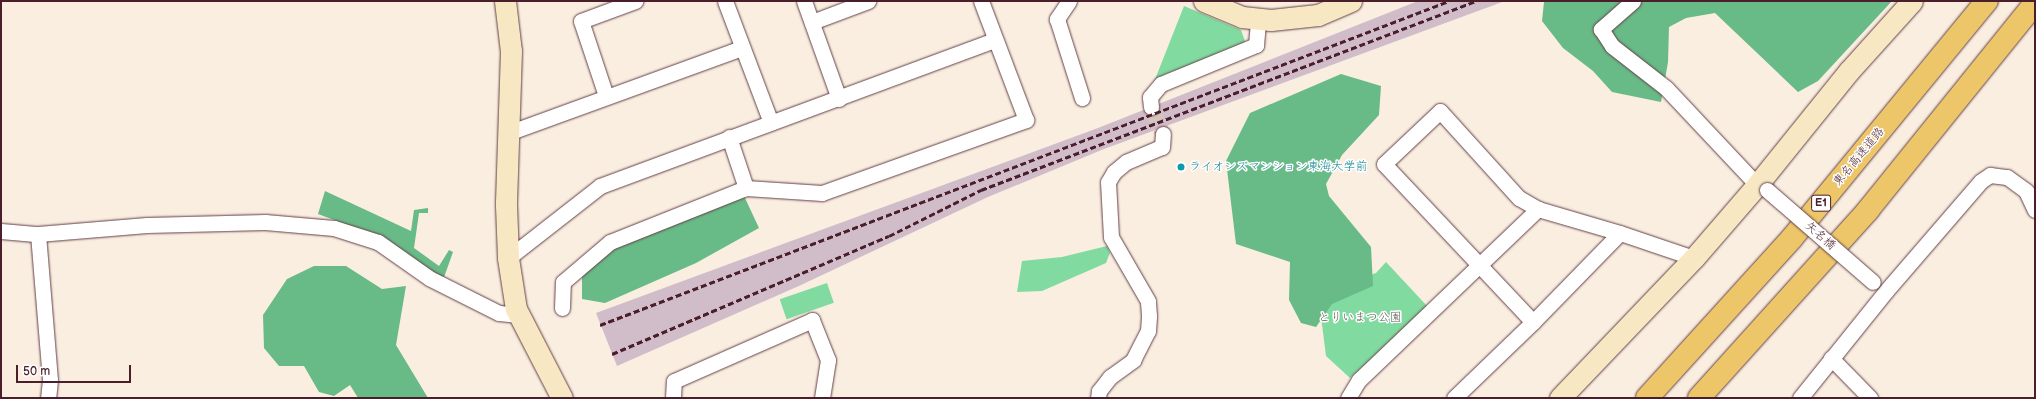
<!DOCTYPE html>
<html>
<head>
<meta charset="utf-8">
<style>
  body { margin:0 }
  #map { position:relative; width:2036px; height:399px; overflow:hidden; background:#f9eee0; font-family:"Balsamiq Sans","Klee One",sans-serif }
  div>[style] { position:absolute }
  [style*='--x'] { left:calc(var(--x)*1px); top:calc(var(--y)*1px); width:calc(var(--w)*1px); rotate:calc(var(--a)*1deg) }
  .industrial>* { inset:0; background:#d1bdc9 }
  .green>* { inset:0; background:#81da9f; transform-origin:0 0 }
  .forest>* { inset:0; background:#68ba86 }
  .street-tunnel>* { height:15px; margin-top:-7.5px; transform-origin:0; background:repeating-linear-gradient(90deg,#d6c5bc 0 15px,transparent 0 23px) }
  .roads { filter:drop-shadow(0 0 1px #643e46) drop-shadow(0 0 1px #643e46) }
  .street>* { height:15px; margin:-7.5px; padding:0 7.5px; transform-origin:7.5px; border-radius:7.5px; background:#fff }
  .secondary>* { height:21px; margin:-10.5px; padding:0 10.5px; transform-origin:10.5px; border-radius:10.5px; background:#f7e8c3 }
  .highway>* { height:22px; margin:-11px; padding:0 11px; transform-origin:11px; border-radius:11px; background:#ecc669 }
  .rail>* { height:3px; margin-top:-1.5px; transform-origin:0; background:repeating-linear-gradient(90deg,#4a1f2b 0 6px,transparent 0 9px) }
  .bridges { filter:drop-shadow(0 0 1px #643e46) drop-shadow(0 0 1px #643e46) }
  .street-bridge>* { height:15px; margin:-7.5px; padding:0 7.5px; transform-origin:7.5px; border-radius:7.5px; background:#fff }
  .dots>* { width:11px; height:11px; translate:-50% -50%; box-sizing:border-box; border:2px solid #fff; border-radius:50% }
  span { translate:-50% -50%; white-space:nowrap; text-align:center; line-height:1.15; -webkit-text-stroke:3px #fff; paint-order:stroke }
  .shield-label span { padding:1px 3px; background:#fff; border:1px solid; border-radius:3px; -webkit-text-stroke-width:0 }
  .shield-label { font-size:11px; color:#4a1f2b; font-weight:700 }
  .street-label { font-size:12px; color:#4a1f2b }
  .culture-label { font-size:12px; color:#0d838f }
  .left { translate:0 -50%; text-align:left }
  .park-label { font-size:12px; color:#5a574e }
  .frame { position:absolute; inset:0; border:2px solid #4a1f2b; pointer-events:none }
  .scale { position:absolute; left:16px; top:365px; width:115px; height:18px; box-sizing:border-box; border:2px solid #4a1f2b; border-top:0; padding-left:5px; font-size:12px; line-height:14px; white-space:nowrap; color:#4a1f2b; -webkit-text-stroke:3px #fff; paint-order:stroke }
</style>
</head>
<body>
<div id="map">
  <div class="industrial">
    <div style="clip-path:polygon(1418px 1px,1505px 1px,1104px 149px,988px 197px,801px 285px,617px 366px,596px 313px,1098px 128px)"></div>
  </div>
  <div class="green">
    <div style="clip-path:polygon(1184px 6px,1241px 30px,1246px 44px,1166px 74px,1154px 82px)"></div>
    <div style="clip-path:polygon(1107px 246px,1110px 253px,1106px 263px,1042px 291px,1017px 292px,1022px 261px,1062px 257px)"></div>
    <div style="clip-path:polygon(1386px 262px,1428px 307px,1350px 378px,1326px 356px,1318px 293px,1376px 273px)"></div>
    <div style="left:827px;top:283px;width:21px;height:50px;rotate:71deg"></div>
  </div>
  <div class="forest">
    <div style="clip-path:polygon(1547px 1px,1892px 1px,1818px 81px,1798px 92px,1715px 13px,1686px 18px,1669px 27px,1668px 62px,1661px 102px,1612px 92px,1593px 71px,1563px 48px,1542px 21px,1544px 2px)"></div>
    <div style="clip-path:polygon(1341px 74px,1381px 86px,1379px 115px,1342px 155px,1326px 184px,1329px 196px,1371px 247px,1373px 286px,1332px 304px,1316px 327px,1301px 323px,1289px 300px,1290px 262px,1236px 244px,1226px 161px,1250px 113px)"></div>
    <div style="clip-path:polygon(746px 188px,745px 198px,759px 228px,696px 263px,605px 303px,582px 299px,582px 266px,610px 242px)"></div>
    <div style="clip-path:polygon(325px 191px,411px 231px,414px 210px,428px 208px,428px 213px,419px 213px,414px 248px,439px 266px,449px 250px,453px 252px,442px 283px,380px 237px,318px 214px)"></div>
    <div style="clip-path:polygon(314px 266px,346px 266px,382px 289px,406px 286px,396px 345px,428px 398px,358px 398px,350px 385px,334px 396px,319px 392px,304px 366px,279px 366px,264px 348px,263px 315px,287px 279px)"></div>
  </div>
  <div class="street-tunnel">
    <div style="--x:1151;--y:107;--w:30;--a:66"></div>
  </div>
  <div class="roads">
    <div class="street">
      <div style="--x:725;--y:1;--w:130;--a:69.3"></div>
      <div style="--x:804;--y:1;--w:104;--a:70.3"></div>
      <div style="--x:1069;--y:1;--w:22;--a:124"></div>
      <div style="--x:1057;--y:19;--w:83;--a:72.4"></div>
      <div style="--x:1633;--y:1;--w:43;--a:138.8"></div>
      <div style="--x:1601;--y:29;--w:20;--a:57"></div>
      <div style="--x:1612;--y:46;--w:68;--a:37.9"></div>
      <div style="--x:1666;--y:88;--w:133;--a:46.8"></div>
      <div style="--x:1757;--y:185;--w:9;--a:21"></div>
      <div style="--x:812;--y:22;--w:60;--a:-20.6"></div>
      <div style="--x:606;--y:96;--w:79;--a:-108.4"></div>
      <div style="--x:581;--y:21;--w:58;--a:-20.3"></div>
      <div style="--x:1151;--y:107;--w:10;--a:-96"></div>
      <div style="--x:1150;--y:97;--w:17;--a:-50"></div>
      <div style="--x:1161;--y:84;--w:103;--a:-22.3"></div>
      <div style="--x:1256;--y:45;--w:25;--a:-85"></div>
      <div style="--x:508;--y:133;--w:249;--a:-20"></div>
      <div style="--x:729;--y:137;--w:54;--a:71.6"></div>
      <div style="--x:1;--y:231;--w:37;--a:5"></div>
      <div style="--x:38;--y:234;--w:109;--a:-4.7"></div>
      <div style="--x:147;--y:225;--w:118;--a:-1.5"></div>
      <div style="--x:265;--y:222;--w:69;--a:5"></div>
      <div style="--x:334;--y:228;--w:46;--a:17.7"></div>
      <div style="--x:378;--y:242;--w:62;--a:35.2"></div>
      <div style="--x:429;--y:278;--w:78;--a:26.6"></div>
      <div style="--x:499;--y:313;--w:20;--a:6"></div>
      <div style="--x:38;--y:234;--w:146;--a:85.3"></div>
      <div style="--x:50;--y:380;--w:18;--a:96"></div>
      <div style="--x:508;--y:258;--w:117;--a:-38"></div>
      <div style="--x:600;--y:186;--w:421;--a:-20.3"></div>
      <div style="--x:562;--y:308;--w:26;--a:-88"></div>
      <div style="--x:563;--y:282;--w:62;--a:-40.4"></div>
      <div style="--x:610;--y:242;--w:146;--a:-21.7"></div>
      <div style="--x:746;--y:188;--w:76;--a:3.8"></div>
      <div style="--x:822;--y:193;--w:217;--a:-19.7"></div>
      <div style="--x:1026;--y:120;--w:127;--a:-110.7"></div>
      <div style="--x:1533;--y:322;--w:217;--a:-133.3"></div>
      <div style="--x:1384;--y:164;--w:77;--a:-43.4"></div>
      <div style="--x:1440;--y:111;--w:118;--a:47.8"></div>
      <div style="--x:1519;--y:198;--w:22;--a:30"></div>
      <div style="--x:1538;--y:209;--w:85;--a:16.3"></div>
      <div style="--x:1620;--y:233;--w:78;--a:18.7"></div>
      <div style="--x:1831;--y:358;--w:56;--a:45.7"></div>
      <div style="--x:673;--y:398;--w:17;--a:-87"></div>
      <div style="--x:674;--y:381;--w:151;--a:-23.8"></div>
      <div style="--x:812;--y:320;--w:43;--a:68.2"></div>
      <div style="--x:828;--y:360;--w:38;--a:99"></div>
      <div style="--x:1098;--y:398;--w:7;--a:-82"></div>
      <div style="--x:1099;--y:391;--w:18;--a:-52"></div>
      <div style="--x:1110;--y:377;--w:29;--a:-36"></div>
      <div style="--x:1133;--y:360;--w:33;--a:-63"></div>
      <div style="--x:1148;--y:331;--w:15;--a:-86"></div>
      <div style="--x:1149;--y:316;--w:15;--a:-94"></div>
      <div style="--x:1148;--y:301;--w:74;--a:-120"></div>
      <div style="--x:1111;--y:237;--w:55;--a:-93.1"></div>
      <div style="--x:1108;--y:182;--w:12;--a:-59"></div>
      <div style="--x:1114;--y:172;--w:16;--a:-40"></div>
      <div style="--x:1126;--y:162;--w:39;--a:-23"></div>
      <div style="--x:1162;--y:147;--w:13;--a:-86"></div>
      <div style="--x:1348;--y:398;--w:21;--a:-59"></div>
      <div style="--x:1359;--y:380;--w:248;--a:-43.7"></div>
      <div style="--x:1454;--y:398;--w:110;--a:-43.9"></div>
      <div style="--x:1533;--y:322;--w:124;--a:-45.7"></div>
      <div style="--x:1800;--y:398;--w:137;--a:-51.2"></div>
      <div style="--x:1886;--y:291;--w:145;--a:-49.2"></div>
      <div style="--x:1981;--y:181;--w:11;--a:-34"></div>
      <div style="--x:1990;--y:175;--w:17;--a:7"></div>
      <div style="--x:2007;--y:177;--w:24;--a:36"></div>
      <div style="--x:2026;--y:191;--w:21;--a:65"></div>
    </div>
    <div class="secondary">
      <div style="--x:505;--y:1;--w:50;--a:83.2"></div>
      <div style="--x:511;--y:51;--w:154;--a:91.9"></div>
      <div style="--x:506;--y:205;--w:53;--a:87.8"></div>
      <div style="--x:508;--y:258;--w:52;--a:81.1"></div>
      <div style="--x:516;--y:309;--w:100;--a:62.7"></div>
      <div style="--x:1204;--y:1;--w:41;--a:22.8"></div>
      <div style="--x:1242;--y:17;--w:29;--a:6"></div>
      <div style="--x:1271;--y:20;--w:47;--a:-6.1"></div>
      <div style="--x:1318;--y:15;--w:36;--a:-23"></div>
      <div style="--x:1560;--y:398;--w:194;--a:-46.3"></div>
      <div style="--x:1694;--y:258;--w:96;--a:-49.2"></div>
      <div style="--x:1757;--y:185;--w:146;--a:-51.1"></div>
      <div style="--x:1849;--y:71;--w:94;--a:-48"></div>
    </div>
    <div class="highway">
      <div style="--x:1647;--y:398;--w:216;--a:-47.8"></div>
      <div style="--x:1792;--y:238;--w:307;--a:-50.6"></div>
      <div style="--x:1699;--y:398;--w:253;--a:-48"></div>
      <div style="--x:1868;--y:210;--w:266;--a:-51.1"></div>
    </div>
  </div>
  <div class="rail">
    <div style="--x:600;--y:325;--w:909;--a:-20.89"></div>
    <div style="--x:612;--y:354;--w:301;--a:-23.1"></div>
    <div style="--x:889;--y:236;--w:103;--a:-26.6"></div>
    <div style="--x:981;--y:190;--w:530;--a:-20.9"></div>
  </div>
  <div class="bridges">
    <div class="street-bridge">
      <div style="--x:1767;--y:190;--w:140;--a:41"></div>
    </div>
  </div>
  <div class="dots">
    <div style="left:1181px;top:167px;background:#0f9aa8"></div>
  </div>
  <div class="shield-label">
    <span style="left:1821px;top:203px">E1</span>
  </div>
  <div class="street-label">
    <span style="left:1859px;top:157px;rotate:-50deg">東名高速道路</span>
    <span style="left:1820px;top:236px;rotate:41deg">矢名橋</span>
  </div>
  <div class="culture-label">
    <span class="left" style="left:1189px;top:167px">ライオンズマンション東海大学前</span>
  </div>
  <div class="park-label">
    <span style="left:1360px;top:318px">とりいまつ公園</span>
  </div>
  <div class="frame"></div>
  <div class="scale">50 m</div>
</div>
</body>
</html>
